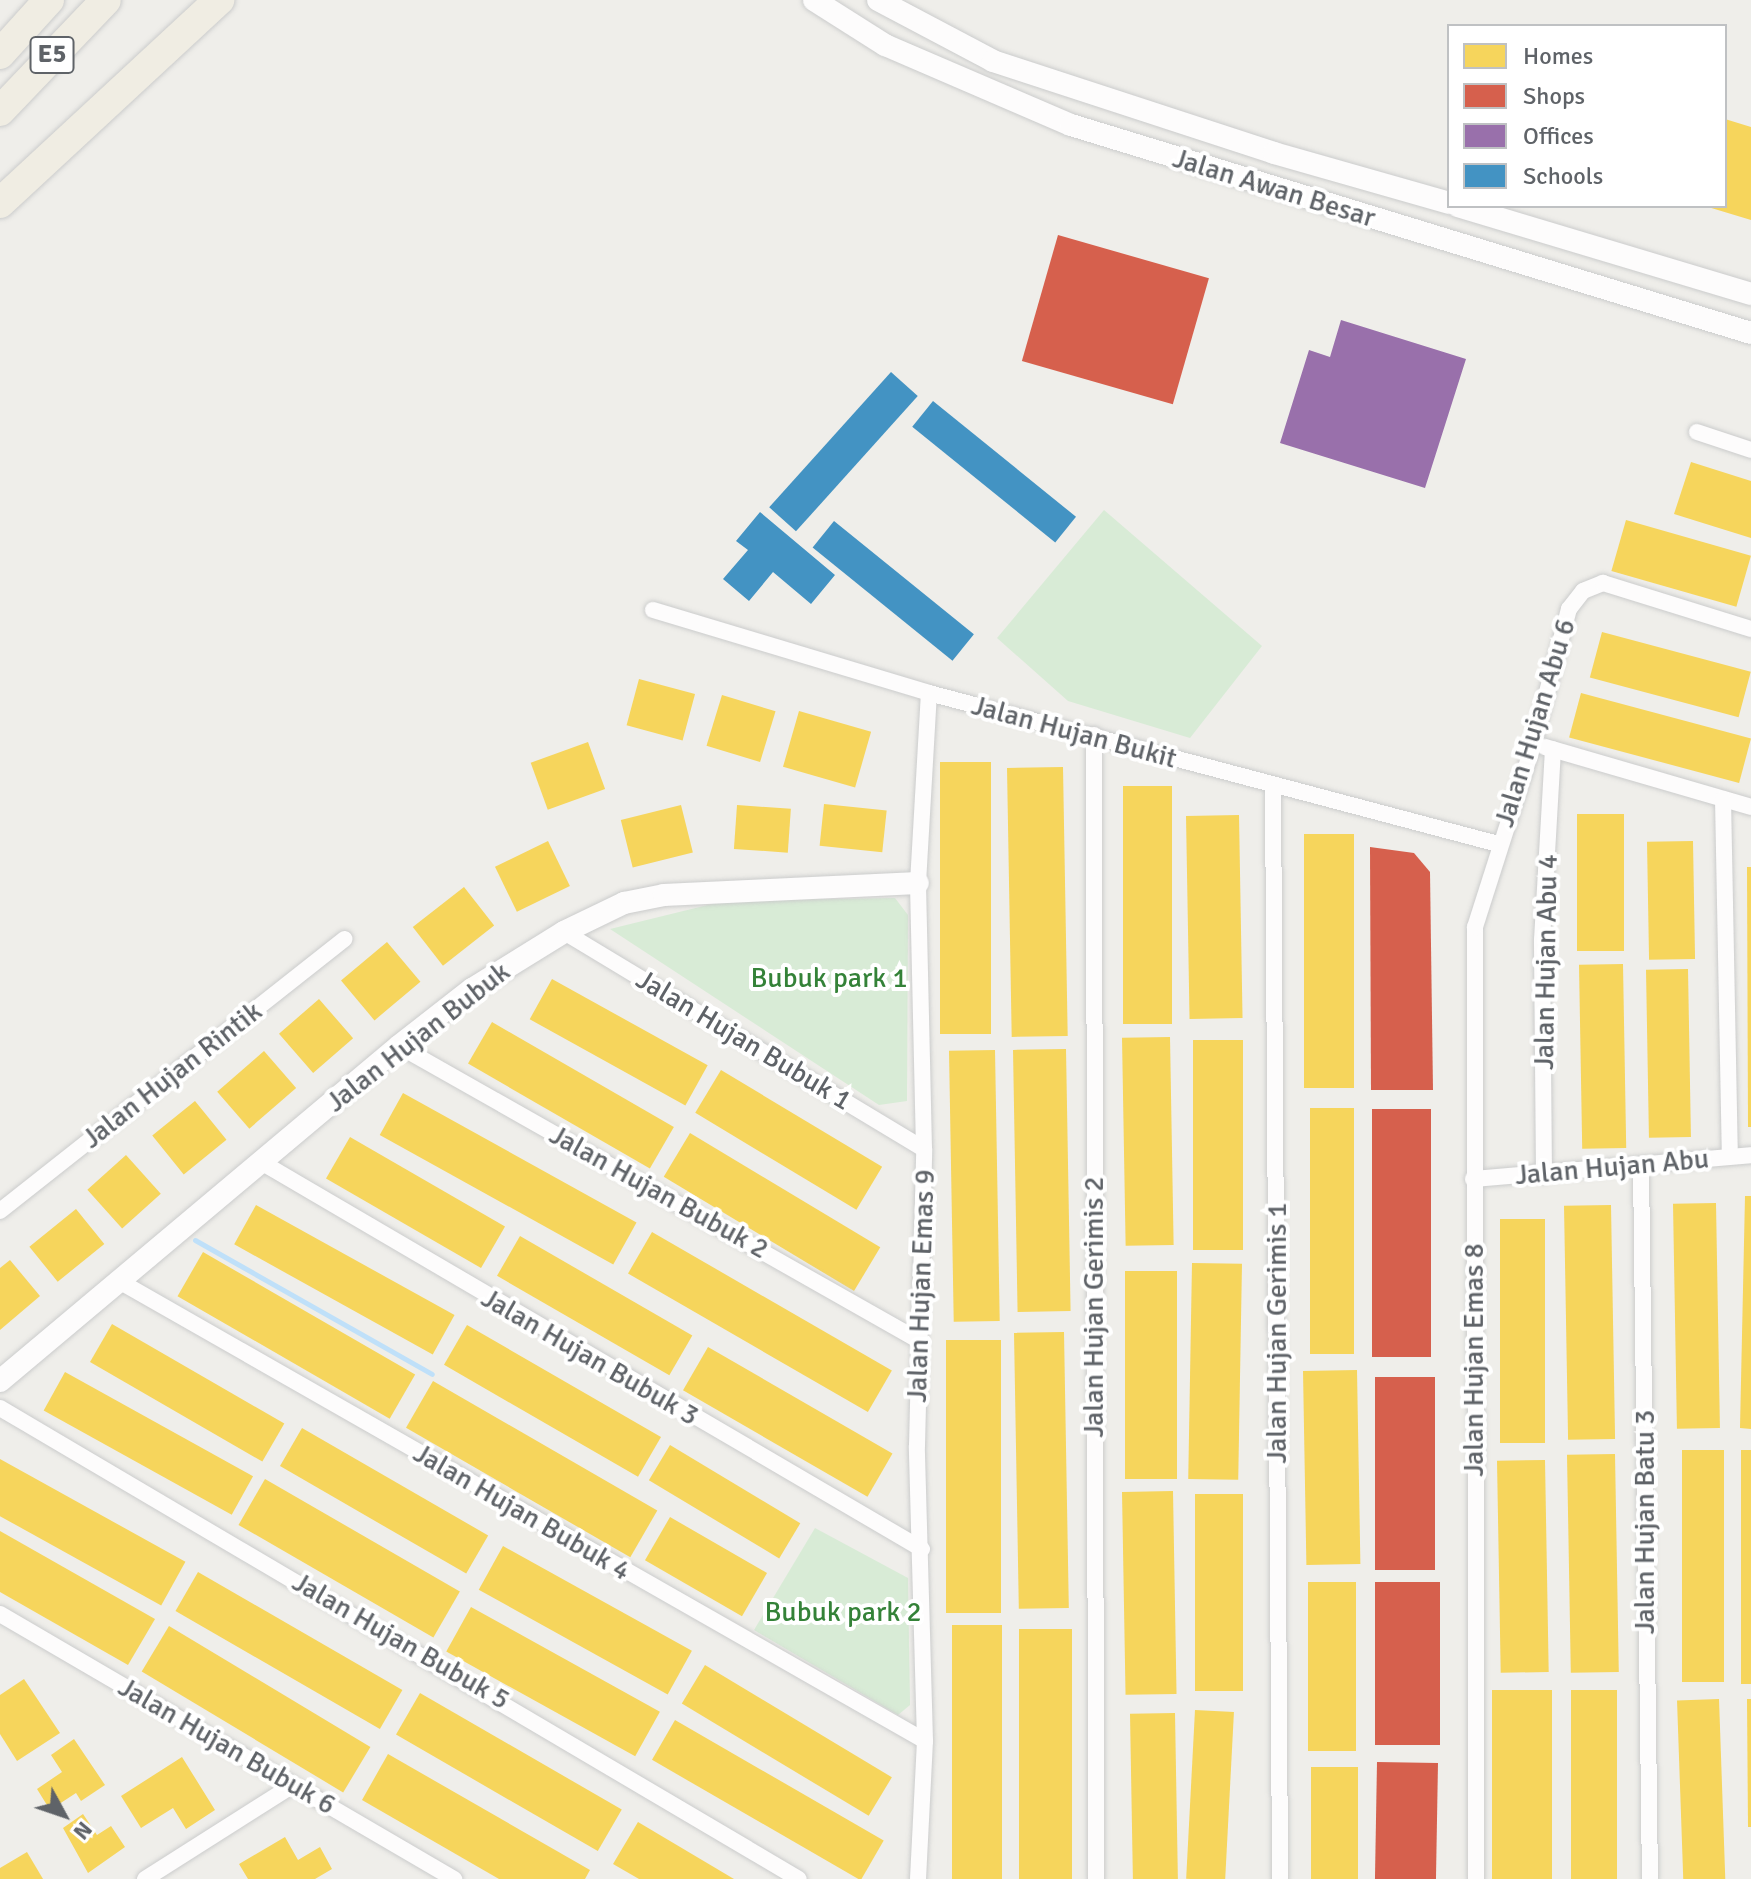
<!DOCTYPE html>
<html>
<head>
<meta charset="utf-8">
<style>
  body { margin:0 }
  #map { position:relative; width:1751px; height:1879px; overflow:hidden; background:#efeeea; font-family:Signika,sans-serif }
  div>[style] { position:absolute }
  [style*='--x'] { left:calc(var(--x)*1px); top:calc(var(--y)*1px); width:calc(var(--w)*1px); rotate:calc(var(--a)*1deg) }
  .green>* { inset:0; background:#d8ebd6 }
  .homes>* { inset:0; background:#f6d55c; transform-origin:0 0 }
  .shops>* { inset:0; background:#d6604d; transform-origin:0 0 }
  .offices>* { inset:0; background:#9970ab }
  .schools>* { inset:0; background:#4393c3; transform-origin:0 0 }
  .stream>* { height:5px; margin:-2.5px; padding:0 2.5px; transform-origin:2.5px; border-radius:2.5px; background:#bfe0f9 }
  .roads { filter:drop-shadow(0 0 2px #cbcccc) drop-shadow(0 0 2px #cbcccc) }
  .street>* { height:16px; margin:-8px; padding:0 8px; transform-origin:8px; border-radius:8px; background:#fdfcfc }
  .secondary>* { height:22px; margin:-11px; padding:0 11px; transform-origin:11px; border-radius:11px; background:#fdfcfc }
  .highway>* { height:30px; margin:-15px; padding:0 15px; transform-origin:15px; border-radius:15px; background:#f0ede3 }
  span { translate:-50% -50%; white-space:nowrap; text-align:center; line-height:1.15; -webkit-text-stroke:8px #fff; paint-order:stroke }
  .shield-label span { padding:2px 6px; background:#fff; border:2px solid; border-radius:6px; -webkit-text-stroke-width:0 }
  .shield-label { font-size:26px; color:#5f6368; font-weight:700 }
  .street-label { font-size:28px; color:#5f6368 }
  .park-label { font-size:28px; color:#348238 }
  .legend { position:absolute; left:1447px; top:24px; width:280px; height:184px; box-sizing:border-box; background:#fff; border:2px solid #bfc1c3; margin:0; padding:10px 14px; list-style:none; font-size:24px; color:#5f6368 }
  .legend li { display:flex; align-items:center; gap:16px; height:40px }
  .legend b { width:40px; border:2px solid #bfc1c3 }
  .north { position:absolute; left:24px; top:1775px; width:80px; height:80px; -webkit-text-stroke:6px #fff; paint-order:stroke; rotate:130deg; font-size:22px; font-weight:700; line-height:32px; text-align:center; color:#5f6368 }
  .north::after { content:''; display:block; margin:auto; width:28px; height:36px; background:#5f6368; clip-path:polygon(50% 0,100% 100%,50% 72%,0 100%) }
</style>
</head>
<body>
<div id="map">
  <div class="green">
    <div style="clip-path:polygon(1104px 510px,1262px 646px,1190px 738px,1068px 701px,997px 638px)"></div>
    <div style="clip-path:polygon(895px 898px,908px 915px,907px 1101px,879px 1105px,610px 929px,724px 901px)"></div>
    <div style="clip-path:polygon(815px 1528px,908px 1578px,910px 1705px,898px 1715px,754px 1630px)"></div>
  </div>
  <div class="homes">
    <div style="clip-path:polygon(1725px 119px,1751px 127px,1751px 220px,1708px 207px,1725px 206px)"></div>
    <div style="clip-path:polygon(1691px 462px,1751px 481px,1751px 538px,1674px 514px)"></div>
    <div style="left:1626px;top:520px;width:130px;height:53px;rotate:16deg"></div>
    <div style="left:1602px;top:632px;width:154px;height:47px;rotate:15deg"></div>
    <div style="left:639px;top:679px;width:58px;height:48px;rotate:15deg"></div>
    <div style="left:1581px;top:693px;width:176px;height:46px;rotate:15deg"></div>
    <div style="left:722px;top:695px;width:56px;height:53px;rotate:17deg"></div>
    <div style="left:799px;top:711px;width:75px;height:58px;rotate:16deg"></div>
    <div style="left:588px;top:742px;width:50px;height:61px;rotate:70deg"></div>
    <div style="left:940px;top:762px;width:51px;height:272px"></div>
    <div style="left:1063px;top:767px;width:269px;height:56px;rotate:89deg"></div>
    <div style="left:1172px;top:786px;width:238px;height:49px;rotate:90deg"></div>
    <div style="left:824px;top:804px;width:63px;height:42px;rotate:6deg"></div>
    <div style="left:681px;top:805px;width:49px;height:62px;rotate:76deg"></div>
    <div style="left:737px;top:805px;width:54px;height:44px;rotate:4deg"></div>
    <div style="left:1577px;top:814px;width:47px;height:137px"></div>
    <div style="left:1239px;top:815px;width:203px;height:53px;rotate:89deg"></div>
    <div style="left:1354px;top:834px;width:254px;height:50px;rotate:90deg"></div>
    <div style="left:548px;top:841px;width:50px;height:59px;rotate:64deg"></div>
    <div style="left:1693px;top:841px;width:118px;height:46px;rotate:89deg"></div>
    <div style="clip-path:polygon(1747px 867px,1751px 867px,1751px 1127px,1748px 1127px)"></div>
    <div style="left:464px;top:887px;width:49px;height:65px;rotate:52deg"></div>
    <div style="left:387px;top:942px;width:52px;height:60px;rotate:50deg"></div>
    <div style="left:1623px;top:964px;width:184px;height:44px;rotate:89deg"></div>
    <div style="left:1688px;top:969px;width:168px;height:42px;rotate:89deg"></div>
    <div style="left:552px;top:979px;width:178px;height:46px;rotate:29deg"></div>
    <div style="left:319px;top:999px;width:52px;height:53px;rotate:49deg"></div>
    <div style="left:492px;top:1022px;width:210px;height:48px;rotate:30deg"></div>
    <div style="left:1170px;top:1037px;width:208px;height:48px;rotate:89deg"></div>
    <div style="left:1193px;top:1040px;width:50px;height:210px"></div>
    <div style="left:1066px;top:1049px;width:262px;height:53px;rotate:89deg"></div>
    <div style="left:995px;top:1050px;width:271px;height:46px;rotate:89deg"></div>
    <div style="left:264px;top:1051px;width:49px;height:62px;rotate:49deg"></div>
    <div style="left:721px;top:1070px;width:188px;height:50px;rotate:31deg"></div>
    <div style="left:403px;top:1093px;width:267px;height:48px;rotate:29deg"></div>
    <div style="left:195px;top:1101px;width:50px;height:55px;rotate:51deg"></div>
    <div style="left:1310px;top:1108px;width:44px;height:246px"></div>
    <div style="left:690px;top:1133px;width:222px;height:51px;rotate:31deg"></div>
    <div style="left:350px;top:1137px;width:179px;height:48px;rotate:30deg"></div>
    <div style="left:126px;top:1155px;width:52px;height:52px;rotate:48deg"></div>
    <div style="clip-path:polygon(1745px 1196px,1751px 1196px,1751px 1429px,1740px 1428px)"></div>
    <div style="left:1716px;top:1203px;width:225px;height:43px;rotate:89deg"></div>
    <div style="left:256px;top:1205px;width:227px;height:45px;rotate:29deg"></div>
    <div style="left:1611px;top:1205px;width:234px;height:47px;rotate:89deg"></div>
    <div style="left:76px;top:1209px;width:45px;height:60px;rotate:51deg"></div>
    <div style="left:1500px;top:1219px;width:45px;height:224px"></div>
    <div style="left:652px;top:1232px;width:277px;height:48px;rotate:30deg"></div>
    <div style="left:520px;top:1236px;width:199px;height:46px;rotate:30deg"></div>
    <div style="left:203px;top:1252px;width:245px;height:51px;rotate:30deg"></div>
    <div style="clip-path:polygon(10px 1260px,40px 1296px,0 1330px,0 1268px)"></div>
    <div style="left:1192px;top:1263px;width:50px;height:216px;rotate:1deg"></div>
    <div style="left:1125px;top:1271px;width:52px;height:208px"></div>
    <div style="left:112px;top:1324px;width:199px;height:44px;rotate:30deg"></div>
    <div style="left:467px;top:1325px;width:224px;height:46px;rotate:30deg"></div>
    <div style="left:1064px;top:1332px;width:276px;height:50px;rotate:89deg"></div>
    <div style="left:946px;top:1340px;width:55px;height:273px"></div>
    <div style="left:708px;top:1347px;width:213px;height:50px;rotate:30deg"></div>
    <div style="left:1357px;top:1370px;width:194px;height:54px;rotate:89deg"></div>
    <div style="left:65px;top:1372px;width:215px;height:44px;rotate:29deg"></div>
    <div style="left:433px;top:1381px;width:259px;height:54px;rotate:30deg"></div>
    <div style="left:302px;top:1428px;width:215px;height:44px;rotate:30deg"></div>
    <div style="left:670px;top:1445px;width:152px;height:41px;rotate:31deg"></div>
    <div style="left:1682px;top:1450px;width:42px;height:232px"></div>
    <div style="left:1741px;top:1450px;width:10px;height:234px"></div>
    <div style="left:1615px;top:1454px;width:218px;height:48px;rotate:89deg"></div>
    <div style="left:0;top:1459px;width:212px;height:50px;rotate:29deg"></div>
    <div style="left:1545px;top:1460px;width:212px;height:48px;rotate:89deg"></div>
    <div style="left:265px;top:1479px;width:225px;height:53px;rotate:30deg"></div>
    <div style="left:1173px;top:1491px;width:203px;height:51px;rotate:89deg"></div>
    <div style="left:1195px;top:1494px;width:48px;height:197px"></div>
    <div style="left:670px;top:1517px;width:112px;height:50px;rotate:30deg"></div>
    <div style="clip-path:polygon(0 1531px,155px 1619px,128px 1665px,0 1592px)"></div>
    <div style="left:503px;top:1546px;width:216px;height:50px;rotate:29deg"></div>
    <div style="left:198px;top:1572px;width:236px;height:45px;rotate:30deg"></div>
    <div style="left:1356px;top:1582px;width:169px;height:48px;rotate:90deg"></div>
    <div style="left:471px;top:1607px;width:216px;height:51px;rotate:29deg"></div>
    <div style="left:952px;top:1625px;width:50px;height:254px"></div>
    <div style="left:169px;top:1626px;width:235px;height:53px;rotate:31deg"></div>
    <div style="left:1019px;top:1629px;width:53px;height:250px"></div>
    <div style="left:705px;top:1665px;width:218px;height:45px;rotate:31deg"></div>
    <div style="clip-path:polygon(24px 1679px,60px 1733px,17px 1761px,0 1734px,0 1695px)"></div>
    <div style="left:1552px;top:1690px;width:189px;height:60px;rotate:90deg"></div>
    <div style="left:1571px;top:1690px;width:46px;height:189px"></div>
    <div style="left:420px;top:1693px;width:233px;height:48px;rotate:30deg"></div>
    <div style="left:1719px;top:1699px;width:180px;height:42px;rotate:88deg"></div>
    <div style="clip-path:polygon(1747px 1699px,1751px 1699px,1751px 1827px,1748px 1827px)"></div>
    <div style="left:1195px;top:1710px;width:39px;height:169px;rotate:3deg"></div>
    <div style="left:1175px;top:1713px;width:166px;height:45px;rotate:89deg"></div>
    <div style="left:675px;top:1720px;width:241px;height:46px;rotate:30deg"></div>
    <div style="clip-path:polygon(74px 1739px,105px 1785px,81px 1801px,76px 1793px,50px 1810px,37px 1789px,62px 1772px,51px 1755px)"></div>
    <div style="clip-path:polygon(388px 1754px,590px 1870px,585px 1879px,499px 1879px,362px 1800px)"></div>
    <div style="clip-path:polygon(182px 1757px,215px 1810px,186px 1829px,173px 1808px,141px 1828px,121px 1796px)"></div>
    <div style="left:1311px;top:1767px;width:47px;height:112px"></div>
    <div style="clip-path:polygon(83px 1814px,97px 1835px,111px 1826px,125px 1847px,88px 1873px,63px 1828px)"></div>
    <div style="clip-path:polygon(638px 1822px,734px 1879px,639px 1879px,613px 1864px)"></div>
    <div style="clip-path:polygon(285px 1837px,298px 1860px,320px 1847px,332px 1869px,315px 1879px,248px 1879px,239px 1864px)"></div>
    <div style="clip-path:polygon(27px 1852px,43px 1879px,0 1879px,0 1868px)"></div>
  </div>
  <div class="shops">
    <div style="left:1058px;top:235px;width:157px;height:131px;rotate:16deg"></div>
    <div style="clip-path:polygon(1370px 847px,1414px 853px,1430px 872px,1433px 1090px,1371px 1090px)"></div>
    <div style="left:1431px;top:1109px;width:248px;height:59px;rotate:90deg"></div>
    <div style="left:1435px;top:1377px;width:193px;height:60px;rotate:90deg"></div>
    <div style="left:1375px;top:1582px;width:65px;height:163px"></div>
    <div style="left:1377px;top:1762px;width:61px;height:117px;rotate:1deg"></div>
  </div>
  <div class="offices">
    <div style="clip-path:polygon(1341px 320px,1466px 359px,1425px 488px,1280px 443px,1309px 350px,1330px 357px)"></div>
  </div>
  <div class="schools">
    <div style="left:891px;top:372px;width:36px;height:182px;rotate:42deg"></div>
    <div style="left:933px;top:401px;width:184px;height:33px;rotate:39deg"></div>
    <div style="clip-path:polygon(760px 512px,835px 575px,811px 604px,773px 572px,749px 601px,723px 579px,748px 550px,736px 541px)"></div>
    <div style="left:834px;top:521px;width:180px;height:34px;rotate:39deg"></div>
  </div>
  <div class="stream">
    <div style="--x:195;--y:1240;--w:272;--a:29.5"></div>
  </div>
  <div class="roads">
    <div class="street">
      <div style="--x:1697;--y:432;--w:57;--a:18.4"></div>
      <div style="--x:653;--y:610;--w:288;--a:16.7"></div>
      <div style="--x:929;--y:693;--w:589;--a:14.86"></div>
      <div style="--x:1094;--y:735;--w:1144;--a:89.9"></div>
      <div style="--x:1545;--y:747;--w:215;--a:16.2"></div>
      <div style="--x:1273;--y:787;--w:1092;--a:89.63"></div>
      <div style="--x:1723;--y:799;--w:357;--a:88.9"></div>
      <div style="--x:564;--y:932;--w:420;--a:31.1"></div>
      <div style="--x:399;--y:1046;--w:596;--a:29.53"></div>
      <div style="--x:261;--y:1162;--w:766;--a:30.35"></div>
      <div style="--x:1641;--y:1166;--w:713;--a:89.28"></div>
      <div style="--x:1544;--y:1175;--w:235;--a:-90.5"></div>
      <div style="--x:1542;--y:940;--w:191;--a:-86.7"></div>
      <div style="--x:1473;--y:1179;--w:279;--a:-4.9"></div>
      <div style="--x:0;--y:1211;--w:439;--a:-38.3"></div>
      <div style="--x:119;--y:1281;--w:928;--a:29.71"></div>
      <div style="--x:0;--y:1408;--w:927;--a:30.52"></div>
      <div style="--x:0;--y:1614;--w:526;--a:30.27"></div>
      <div style="--x:145;--y:1879;--w:175;--a:-32.4"></div>
      <div style="--x:918;--y:1879;--w:138;--a:-87.1"></div>
      <div style="--x:925;--y:1741;--w:295;--a:-91.6"></div>
      <div style="--x:917;--y:1446;--w:297;--a:-88.6"></div>
      <div style="--x:924;--y:1149;--w:266;--a:-91.3"></div>
      <div style="--x:918;--y:883;--w:190;--a:-86.7"></div>
      <div style="--x:1476;--y:1879;--w:952;--a:-90.06"></div>
      <div style="--x:1475;--y:927;--w:191;--a:-72.3"></div>
      <div style="--x:1533;--y:745;--w:141;--a:-75.2"></div>
      <div style="--x:1569;--y:609;--w:23;--a:-52"></div>
      <div style="--x:1583;--y:591;--w:22;--a:-22"></div>
      <div style="--x:1603;--y:583;--w:155;--a:17.3"></div>
    </div>
    <div class="secondary">
      <div style="--x:814;--y:0;--w:84;--a:32.4"></div>
      <div style="--x:885;--y:45;--w:202;--a:23.3"></div>
      <div style="--x:1071;--y:125;--w:711;--a:17.01"></div>
      <div style="--x:878;--y:0;--w:130;--a:27.9"></div>
      <div style="--x:993;--y:61;--w:296;--a:18.1"></div>
      <div style="--x:1274;--y:153;--w:182;--a:15.9"></div>
      <div style="--x:1458;--y:206;--w:306;--a:16.7"></div>
      <div style="--x:0;--y:1381;--w:521;--a:-40.02"></div>
      <div style="--x:399;--y:1046;--w:93;--a:-38"></div>
      <div style="--x:472;--y:989;--w:108;--a:-31.8"></div>
      <div style="--x:564;--y:932;--w:67;--a:-25.8"></div>
      <div style="--x:624;--y:903;--w:41;--a:-11.3"></div>
      <div style="--x:664;--y:895;--w:254;--a:-2.7"></div>
    </div>
    <div class="highway">
      <div style="--x:0;--y:54;--w:73;--a:-47.8"></div>
      <div style="--x:0;--y:111;--w:153;--a:-46.3"></div>
      <div style="--x:0;--y:203;--w:299;--a:-42.8"></div>
    </div>
  </div>
  <div class="shield-label">
    <span style="left:52px;top:55px">E5</span>
  </div>
  <div class="street-label">
    <span style="left:1274px;top:188px;rotate:17deg">Jalan Awan Besar</span>
    <span style="left:1535px;top:723px;rotate:-73deg">Jalan Hujan Abu 6</span>
    <span style="left:1074px;top:732px;rotate:15deg">Jalan Hujan Bukit</span>
    <span style="left:1546px;top:962px;rotate:-89deg">Jalan Hujan Abu 4</span>
    <span style="left:418px;top:1037px;rotate:-38deg">Jalan Hujan Bubuk</span>
    <span style="left:744px;top:1040px;rotate:31deg">Jalan Hujan Bubuk 1</span>
    <span style="left:172px;top:1075px;rotate:-38deg">Jalan Hujan Rintik</span>
    <span style="left:1612px;top:1167px;rotate:-5deg">Jalan Hujan Abu</span>
    <span style="left:659px;top:1192px;rotate:29deg">Jalan Hujan Bubuk 2</span>
    <span style="left:921px;top:1286px;rotate:-88deg">Jalan Hujan Emas 9</span>
    <span style="left:1094px;top:1307px;rotate:-90deg">Jalan Hujan Gerimis 2</span>
    <span style="left:1277px;top:1333px;rotate:-90deg">Jalan Hujan Gerimis 1</span>
    <span style="left:590px;top:1357px;rotate:30deg">Jalan Hujan Bubuk 3</span>
    <span style="left:1474px;top:1360px;rotate:-90deg">Jalan Hujan Emas 8</span>
    <span style="left:522px;top:1512px;rotate:30deg">Jalan Hujan Bubuk 4</span>
    <span style="left:1645px;top:1522px;rotate:-90deg">Jalan Hujan Batu 3</span>
    <span style="left:401px;top:1641px;rotate:30deg">Jalan Hujan Bubuk 5</span>
    <span style="left:227px;top:1746px;rotate:30deg">Jalan Hujan Bubuk 6</span>
  </div>
  <div class="park-label">
    <span style="left:829px;top:978px">Bubuk park 1</span>
    <span style="left:843px;top:1612px">Bubuk park 2</span>
  </div>
  <ul class="legend">
  <li><b style="height:22px;background:#f6d55c"></b>Homes</li>
  <li><b style="height:22px;background:#d6604d"></b>Shops</li>
  <li><b style="height:22px;background:#9970ab"></b>Offices</li>
  <li><b style="height:22px;background:#4393c3"></b>Schools</li>
  </ul>
  <div class="north">N</div>
</div>
</body>
</html>
